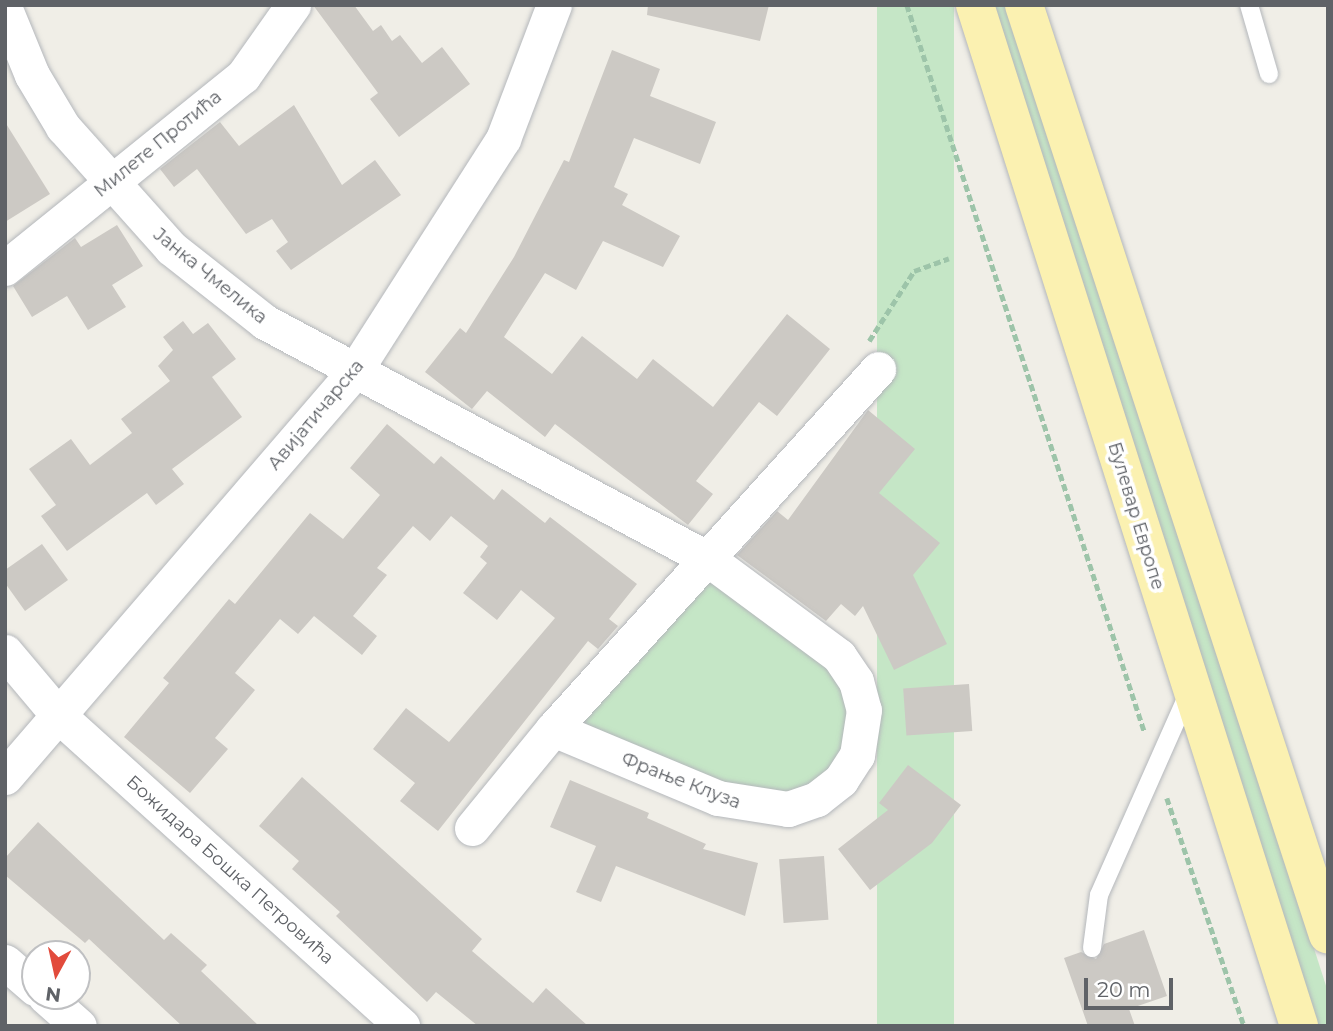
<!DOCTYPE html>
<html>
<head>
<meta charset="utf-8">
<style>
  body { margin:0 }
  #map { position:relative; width:1333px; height:1031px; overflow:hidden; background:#f0eee7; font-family:Montserrat,sans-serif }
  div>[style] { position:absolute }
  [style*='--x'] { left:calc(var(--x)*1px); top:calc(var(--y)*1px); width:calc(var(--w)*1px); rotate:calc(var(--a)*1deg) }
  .green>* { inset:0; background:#c5e6c6; transform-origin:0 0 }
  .building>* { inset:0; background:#ccc9c4; transform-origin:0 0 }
  .path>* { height:4.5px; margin-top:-2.25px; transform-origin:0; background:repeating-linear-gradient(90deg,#9dc4a9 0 7px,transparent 0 10.5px) }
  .roads { filter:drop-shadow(0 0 2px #b4b7bb) drop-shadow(0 0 2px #b4b7bb) }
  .service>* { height:18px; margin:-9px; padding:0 9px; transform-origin:9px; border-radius:9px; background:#fff }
  .minor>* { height:35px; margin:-17.5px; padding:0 17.5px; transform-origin:17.5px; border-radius:17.5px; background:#fff }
  .primary>* { height:38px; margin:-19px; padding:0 19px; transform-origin:19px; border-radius:19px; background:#fbf1b1 }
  span { translate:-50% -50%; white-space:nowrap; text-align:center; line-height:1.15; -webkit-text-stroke:7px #fff; paint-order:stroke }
  .street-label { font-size:18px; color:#5f6267 }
  .frame { position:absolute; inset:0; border:7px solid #5f6267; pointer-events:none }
  .north { position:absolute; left:21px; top:940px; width:70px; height:70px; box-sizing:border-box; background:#fff; border:2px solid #bfc0c2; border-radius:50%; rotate:188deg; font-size:19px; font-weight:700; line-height:28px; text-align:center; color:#5f6267 }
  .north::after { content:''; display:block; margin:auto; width:24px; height:32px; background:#e24b3c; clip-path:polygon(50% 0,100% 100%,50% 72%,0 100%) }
  .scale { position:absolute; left:1084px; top:978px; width:89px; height:32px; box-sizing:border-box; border:4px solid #5f6267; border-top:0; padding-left:9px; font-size:21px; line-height:24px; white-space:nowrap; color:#5f6267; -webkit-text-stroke:5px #fff; paint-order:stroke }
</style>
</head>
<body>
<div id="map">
  <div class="green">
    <div style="left:877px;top:5px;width:77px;height:1073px"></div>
    <div style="clip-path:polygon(988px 5px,1011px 5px,1328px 992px,1328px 1026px,1318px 1026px)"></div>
    <div style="clip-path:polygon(708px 559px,827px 646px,862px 740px,788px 809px,553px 729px)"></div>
  </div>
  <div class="building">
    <div style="clip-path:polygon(313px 5px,354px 5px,373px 31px,381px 25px,392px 41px,400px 35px,422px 63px,442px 47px,470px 84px,399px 137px,370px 99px,378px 93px)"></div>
    <div style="clip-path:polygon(648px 5px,769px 5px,760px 41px,647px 15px)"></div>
    <div style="clip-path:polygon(612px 50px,660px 69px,650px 96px,716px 122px,700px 164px,634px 138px,614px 187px,628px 194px,622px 205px,680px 236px,663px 267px,603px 241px,576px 290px,545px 273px,504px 337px,552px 374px,582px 336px,637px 379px,653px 359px,713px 407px,787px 314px,830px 349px,777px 416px,759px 402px,696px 481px,713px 494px,688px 525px,555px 424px,545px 437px,487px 391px,472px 409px,425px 372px,460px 328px,466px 333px,514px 257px,564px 160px,569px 162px)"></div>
    <div style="clip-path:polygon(294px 105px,342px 185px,375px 160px,401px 195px,291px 270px,276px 251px,288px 242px,272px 219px,246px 234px,197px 169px,174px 187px,160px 169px,220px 122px,239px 146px)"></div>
    <div style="clip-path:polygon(5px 122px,50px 194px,5px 222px)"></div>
    <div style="clip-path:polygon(117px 225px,143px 266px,112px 285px,126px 307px,88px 330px,67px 296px,32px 317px,13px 286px,75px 238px,81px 247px)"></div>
    <div style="clip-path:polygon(183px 321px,193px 334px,208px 323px,236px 359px,212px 377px,242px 417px,172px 469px,184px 484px,156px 505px,147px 493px,67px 551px,41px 516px,56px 505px,29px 469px,71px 439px,90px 465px,132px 433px,121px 419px,170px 381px,158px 366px,173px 350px,163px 337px)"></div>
    <div style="clip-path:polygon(868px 410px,915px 449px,879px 493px,940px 543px,913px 575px,947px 644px,894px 670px,863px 606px,855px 616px,841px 604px,826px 621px,737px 555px,777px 511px,788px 520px)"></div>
    <div style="clip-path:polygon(387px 424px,434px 464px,441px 456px,494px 500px,502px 489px,545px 523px,550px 517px,637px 584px,609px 619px,618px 626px,598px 649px,588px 641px,438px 831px,400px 801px,415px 783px,373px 749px,406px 708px,449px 742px,555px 618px,521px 590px,497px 620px,463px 593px,487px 563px,480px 557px,488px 546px,451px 516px,430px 541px,413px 526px,377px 568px,387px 575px,353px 616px,377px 636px,362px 655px,314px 616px,298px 634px,280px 619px,235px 673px,255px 690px,215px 738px,228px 749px,190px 793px,124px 737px,169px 683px,163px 678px,195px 640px,229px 599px,235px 604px,310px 513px,343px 539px,380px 495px,350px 468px)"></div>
    <div style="clip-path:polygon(42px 544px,68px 580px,25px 611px,5px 583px,5px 570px)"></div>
    <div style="left:969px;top:684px;width:47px;height:66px;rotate:86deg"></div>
    <div style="clip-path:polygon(908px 765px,961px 805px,932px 843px,870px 890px,838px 849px,888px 810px,879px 803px)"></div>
    <div style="clip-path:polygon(302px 777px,482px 939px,472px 951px,533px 1003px,546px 988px,588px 1026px,478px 1026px,436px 992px,427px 1002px,336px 916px,340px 912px,292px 869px,299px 861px,259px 826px)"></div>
    <div style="clip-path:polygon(570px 780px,649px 813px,647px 818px,706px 844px,703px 849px,758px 863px,745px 916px,616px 866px,601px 902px,576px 892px,596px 846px,550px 827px)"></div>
    <div style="clip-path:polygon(38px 822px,164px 940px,171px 933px,207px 965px,201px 971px,259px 1026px,182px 1026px,89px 939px,85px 943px,5px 875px,5px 858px)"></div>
    <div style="left:824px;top:856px;width:64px;height:45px;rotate:86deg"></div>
    <div style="clip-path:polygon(1144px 930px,1167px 996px,1129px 1009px,1135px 1026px,1088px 1026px,1064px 958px,1081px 952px,1096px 959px,1104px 944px)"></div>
  </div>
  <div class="path">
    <div style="--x:907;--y:5;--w:766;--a:71.9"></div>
    <div style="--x:869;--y:341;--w:83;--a:-57.3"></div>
    <div style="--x:914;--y:271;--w:37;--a:-20"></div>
    <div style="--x:1167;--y:798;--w:241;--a:71.3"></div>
  </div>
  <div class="roads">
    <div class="service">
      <div style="--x:1249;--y:5;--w:72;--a:73.8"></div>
      <div style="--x:1092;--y:948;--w:53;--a:-82.5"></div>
      <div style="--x:1099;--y:895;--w:222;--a:-66.1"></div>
    </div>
    <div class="minor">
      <div style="--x:5;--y:9;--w:71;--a:67.8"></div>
      <div style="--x:32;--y:75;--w:61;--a:59.2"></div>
      <div style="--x:63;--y:127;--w:162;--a:48.2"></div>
      <div style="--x:171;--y:248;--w:120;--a:38.2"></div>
      <div style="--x:265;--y:322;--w:502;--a:28.15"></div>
      <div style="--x:708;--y:559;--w:163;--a:36.5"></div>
      <div style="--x:839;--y:656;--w:30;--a:56"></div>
      <div style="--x:856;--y:681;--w:30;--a:75"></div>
      <div style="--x:864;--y:710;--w:46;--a:98.8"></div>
      <div style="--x:857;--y:755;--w:30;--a:123"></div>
      <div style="--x:841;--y:780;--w:31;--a:142"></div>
      <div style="--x:817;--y:799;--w:31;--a:161"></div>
      <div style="--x:788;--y:809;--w:71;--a:-171.1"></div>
      <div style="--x:718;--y:798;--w:179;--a:-157.3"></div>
      <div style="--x:5;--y:268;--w:306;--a:-38.9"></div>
      <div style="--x:243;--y:76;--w:87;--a:-54.8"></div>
      <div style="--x:5;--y:652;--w:82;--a:49.9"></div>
      <div style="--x:58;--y:715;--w:464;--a:42.1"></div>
      <div style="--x:5;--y:777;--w:535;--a:-49.25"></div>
      <div style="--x:354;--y:372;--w:277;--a:-57.4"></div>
      <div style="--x:503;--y:139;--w:143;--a:-69.2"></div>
      <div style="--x:472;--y:828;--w:128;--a:-50.7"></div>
      <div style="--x:553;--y:729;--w:485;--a:-47.9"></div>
      <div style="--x:5;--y:962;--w:40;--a:41"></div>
      <div style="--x:45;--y:996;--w:45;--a:41.4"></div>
    </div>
    <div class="primary">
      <div style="--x:975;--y:5;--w:1071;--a:72.39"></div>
      <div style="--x:1024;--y:5;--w:978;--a:71.9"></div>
    </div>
  </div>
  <div class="street-label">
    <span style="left:158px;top:144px;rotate:-39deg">Милете Протића</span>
    <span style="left:210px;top:276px;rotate:39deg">Јанка Чмелика</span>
    <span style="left:316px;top:415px;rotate:-50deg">Авијатичарска</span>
    <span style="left:1136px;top:516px;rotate:73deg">Булевар Европе</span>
    <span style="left:681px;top:781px;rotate:21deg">Фрање Клуза</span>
    <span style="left:230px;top:870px;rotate:42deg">Божидара Бошка Петровића</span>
  </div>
  <div class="frame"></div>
  <div class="north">N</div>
  <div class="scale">20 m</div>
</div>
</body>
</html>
